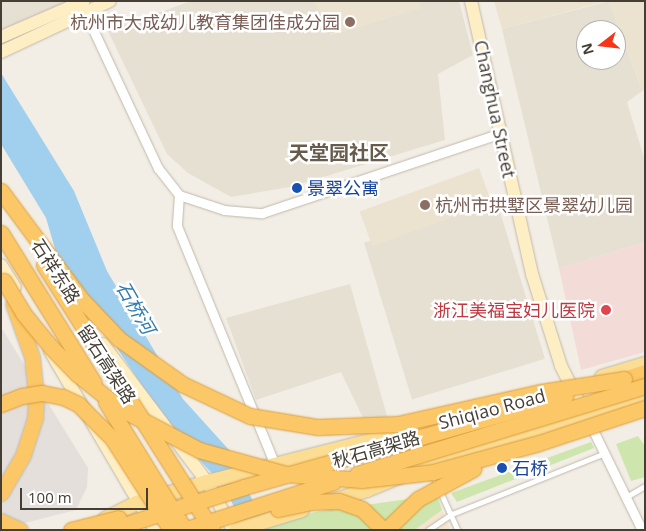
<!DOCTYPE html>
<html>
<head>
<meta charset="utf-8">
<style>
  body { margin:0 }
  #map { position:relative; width:646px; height:531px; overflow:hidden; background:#f2eee5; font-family:"Open Sans","Noto Sans SC",sans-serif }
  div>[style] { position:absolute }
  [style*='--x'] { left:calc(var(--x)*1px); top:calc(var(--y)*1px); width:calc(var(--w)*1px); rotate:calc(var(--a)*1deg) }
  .residential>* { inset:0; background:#e6e0d3; transform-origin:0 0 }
  .commercial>* { inset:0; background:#f4e4d0 }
  .industrial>* { inset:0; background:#e4dfda }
  .education>* { inset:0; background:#ebe3cf; transform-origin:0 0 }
  .medical>* { inset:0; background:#f3dbd8 }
  .green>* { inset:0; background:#cee6ae }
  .water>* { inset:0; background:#a1d0ef }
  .roads { filter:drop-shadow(0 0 1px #c0b8ab) drop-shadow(0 0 1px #c0b8ab) }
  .lane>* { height:4.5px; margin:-2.25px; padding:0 2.25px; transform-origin:2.25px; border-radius:2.25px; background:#fff }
  .street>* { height:9px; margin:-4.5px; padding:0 4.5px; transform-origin:4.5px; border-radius:4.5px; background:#fff }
  .secondary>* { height:12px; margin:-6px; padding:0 6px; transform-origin:6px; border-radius:6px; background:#feeec3 }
  .primary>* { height:14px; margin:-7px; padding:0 7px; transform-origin:7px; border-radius:7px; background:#fcdd94 }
  .highway>* { height:15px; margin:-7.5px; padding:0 7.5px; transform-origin:7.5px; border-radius:7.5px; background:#fbc767 }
  .bridges { filter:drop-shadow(0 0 1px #da9b37) drop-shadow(0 0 1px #da9b37) }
  .highway-bridge>* { height:15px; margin:-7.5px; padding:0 7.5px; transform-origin:7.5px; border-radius:7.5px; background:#fbc767 }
  .dots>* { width:14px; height:14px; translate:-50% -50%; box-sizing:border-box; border:2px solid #fff; border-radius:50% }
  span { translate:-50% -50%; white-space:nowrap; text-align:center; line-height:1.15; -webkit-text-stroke:5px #fff; paint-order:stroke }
  .education-label { font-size:18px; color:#785e54 }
  .right { translate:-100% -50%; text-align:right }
  .left { translate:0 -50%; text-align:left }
  .street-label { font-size:18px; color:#443e35 }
  .transit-label { font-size:18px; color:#164399 }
  .health-label { font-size:18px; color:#be3a42 }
  .water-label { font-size:19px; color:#307bae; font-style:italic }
  .quarter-label { font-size:20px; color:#675c4c; font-weight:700 }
  .frame { position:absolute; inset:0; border:2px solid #443e35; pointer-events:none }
  .north { position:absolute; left:576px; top:20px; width:50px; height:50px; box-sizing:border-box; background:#fff; border:1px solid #b4b2ae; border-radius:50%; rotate:254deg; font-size:14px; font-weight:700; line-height:20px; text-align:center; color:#443e35 }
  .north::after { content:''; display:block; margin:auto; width:18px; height:22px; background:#f63518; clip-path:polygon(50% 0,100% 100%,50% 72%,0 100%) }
  .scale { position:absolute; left:20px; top:488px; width:128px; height:22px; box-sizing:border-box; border:2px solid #443e35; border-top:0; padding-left:6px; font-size:15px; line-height:18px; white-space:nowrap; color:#443e35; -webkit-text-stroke:4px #fff; paint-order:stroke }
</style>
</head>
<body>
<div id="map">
  <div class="residential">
    <div style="clip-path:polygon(1px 1px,66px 1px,67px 3px,1px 33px)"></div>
    <div style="clip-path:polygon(191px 1px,315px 1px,331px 35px,420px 8px,419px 1px,459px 1px,473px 55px,438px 74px,445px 140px,290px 187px,231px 197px,188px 173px,167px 154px,108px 31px)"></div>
    <div style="clip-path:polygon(evenodd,609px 1px,642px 91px,627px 102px,645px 161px,645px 242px,559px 268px,502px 29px,609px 1px,586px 30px,616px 30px,616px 60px,586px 60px,586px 30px)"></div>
    <div style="left:497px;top:202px;width:164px;height:139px;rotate:73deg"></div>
    <div style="clip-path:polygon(350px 284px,387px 416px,364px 420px,341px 372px,256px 400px,226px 318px)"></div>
  </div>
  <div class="commercial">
    <div style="clip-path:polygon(442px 510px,450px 530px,416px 530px,416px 529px)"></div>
  </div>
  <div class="industrial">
    <div style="clip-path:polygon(1px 327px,88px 468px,87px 487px,76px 510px,1px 529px)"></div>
  </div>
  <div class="education">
    <div style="clip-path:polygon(315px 1px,419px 1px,421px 8px,331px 35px)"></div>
    <div style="clip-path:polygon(494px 1px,606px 1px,502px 29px)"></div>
    <div style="clip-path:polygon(609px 1px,645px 1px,645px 90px,642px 91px)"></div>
    <div style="left:479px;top:168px;width:37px;height:127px;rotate:70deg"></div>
  </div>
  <div class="medical">
    <div style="clip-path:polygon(645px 242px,645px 352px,581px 370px,559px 268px)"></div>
  </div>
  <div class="green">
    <div style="clip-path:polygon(638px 436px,645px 446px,645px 477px,631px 481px,616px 444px)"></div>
    <div style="clip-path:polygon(591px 442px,594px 448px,457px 502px,451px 493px)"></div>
    <div style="clip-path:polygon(437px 495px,442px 510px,416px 529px,266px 530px,265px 527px,315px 512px)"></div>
  </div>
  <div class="water">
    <div style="clip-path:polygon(1px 73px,74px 191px,107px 271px,183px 399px,230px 451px,266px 530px,245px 530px,224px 486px,172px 431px,58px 259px,46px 218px,1px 144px)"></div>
  </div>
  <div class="roads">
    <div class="lane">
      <div style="--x:433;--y:475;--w:60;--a:65.6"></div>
      <div style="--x:626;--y:497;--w:22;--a:-30"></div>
      <div style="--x:428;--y:530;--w:29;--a:-34"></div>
      <div style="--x:452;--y:514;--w:165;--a:-21.7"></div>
    </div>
    <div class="street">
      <div style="--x:83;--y:8;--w:177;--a:64.9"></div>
      <div style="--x:158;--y:168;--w:34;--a:52"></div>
      <div style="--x:179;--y:195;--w:47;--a:18.4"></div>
      <div style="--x:224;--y:210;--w:38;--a:5"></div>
      <div style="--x:262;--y:213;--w:252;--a:-18.5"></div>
      <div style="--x:179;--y:195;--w:31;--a:94"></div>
      <div style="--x:177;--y:226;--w:258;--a:67.7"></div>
      <div style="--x:589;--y:422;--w:120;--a:63.9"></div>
    </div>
    <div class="secondary">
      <div style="--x:471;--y:1;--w:280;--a:77.4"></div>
      <div style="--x:532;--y:274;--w:96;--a:72.5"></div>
      <div style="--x:561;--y:366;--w:51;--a:63.4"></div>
      <div style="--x:1;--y:37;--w:90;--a:-23.4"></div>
      <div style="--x:1;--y:52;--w:120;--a:-25.1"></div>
      <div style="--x:1;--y:265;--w:26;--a:58"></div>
      <div style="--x:103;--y:344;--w:173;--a:53"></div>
      <div style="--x:207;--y:482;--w:55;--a:61.6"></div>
      <div style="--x:50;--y:351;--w:208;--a:59.6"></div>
    </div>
    <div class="primary">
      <div style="--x:602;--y:377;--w:45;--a:-16.8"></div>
      <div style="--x:330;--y:502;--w:39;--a:-18"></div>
      <div style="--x:367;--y:490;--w:76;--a:-22.5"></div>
      <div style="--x:437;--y:461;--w:218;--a:-17.4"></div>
      <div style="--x:105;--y:519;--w:36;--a:-27"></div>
      <div style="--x:137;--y:503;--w:73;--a:-16.7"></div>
      <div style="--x:207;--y:482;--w:264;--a:-14.2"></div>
      <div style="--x:236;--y:530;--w:69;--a:-16.9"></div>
    </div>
    <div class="highway">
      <div style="--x:624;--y:379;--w:22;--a:-18"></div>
      <div style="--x:1;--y:493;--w:44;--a:-59.9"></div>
      <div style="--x:23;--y:455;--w:40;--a:-72"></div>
      <div style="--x:35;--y:417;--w:22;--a:-87"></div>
      <div style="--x:36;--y:395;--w:38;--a:-96"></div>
      <div style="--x:32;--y:357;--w:56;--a:-109.7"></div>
      <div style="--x:1;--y:521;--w:21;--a:25"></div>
    </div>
  </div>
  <div class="bridges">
    <div class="highway-bridge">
      <div style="--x:1;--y:191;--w:136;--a:53.4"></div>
      <div style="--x:82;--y:300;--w:54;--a:46.5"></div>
      <div style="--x:119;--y:339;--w:77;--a:35.5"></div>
      <div style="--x:182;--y:384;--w:75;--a:25.2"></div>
      <div style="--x:250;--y:416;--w:69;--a:9.2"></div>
      <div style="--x:318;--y:427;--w:80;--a:-2.1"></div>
      <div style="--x:398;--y:424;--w:147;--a:-12.6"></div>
      <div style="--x:541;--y:392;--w:84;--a:-8.9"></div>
      <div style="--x:1;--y:233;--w:176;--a:58.2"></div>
      <div style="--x:44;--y:265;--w:314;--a:57.6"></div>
      <div style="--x:4;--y:281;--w:37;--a:59"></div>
      <div style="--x:23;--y:313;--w:43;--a:50.7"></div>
      <div style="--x:50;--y:346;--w:39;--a:46"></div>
      <div style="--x:77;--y:374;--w:56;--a:38.5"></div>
      <div style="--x:121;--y:409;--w:88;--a:27.7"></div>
      <div style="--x:199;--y:450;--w:90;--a:15.4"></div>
      <div style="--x:286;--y:474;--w:76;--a:4.5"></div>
      <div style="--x:362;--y:480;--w:71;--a:-6.4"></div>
      <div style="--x:433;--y:472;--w:110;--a:-15.3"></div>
      <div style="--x:539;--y:443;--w:112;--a:-18.3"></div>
      <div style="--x:106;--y:402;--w:150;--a:58.3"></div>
      <div style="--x:1;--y:404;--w:22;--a:-21"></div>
      <div style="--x:22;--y:396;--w:20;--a:-9"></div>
      <div style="--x:42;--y:393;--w:21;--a:11"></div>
      <div style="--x:63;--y:397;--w:17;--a:25"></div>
      <div style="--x:78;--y:404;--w:48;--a:45"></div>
      <div style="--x:112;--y:438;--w:109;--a:57.3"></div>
      <div style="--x:357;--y:474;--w:301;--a:-17"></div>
      <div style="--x:278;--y:509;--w:33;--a:-12"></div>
      <div style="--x:310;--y:502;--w:29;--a:-2"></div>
      <div style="--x:339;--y:501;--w:24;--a:19"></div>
      <div style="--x:362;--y:509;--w:30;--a:44"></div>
      <div style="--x:71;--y:530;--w:49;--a:-14"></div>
      <div style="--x:108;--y:530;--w:143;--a:-17.5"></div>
      <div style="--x:244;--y:487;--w:334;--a:-15.8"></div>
      <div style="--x:184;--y:530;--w:157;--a:-17.9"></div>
      <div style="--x:386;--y:530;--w:45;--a:-44.1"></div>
      <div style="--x:418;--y:499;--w:63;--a:-28.6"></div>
    </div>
  </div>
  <div class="dots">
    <div style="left:350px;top:22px;background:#8d6e63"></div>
    <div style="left:297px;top:188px;background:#1a4fb4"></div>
    <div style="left:425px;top:205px;background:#8d6e63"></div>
    <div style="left:606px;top:310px;background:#e0444e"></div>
    <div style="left:502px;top:468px;background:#1a4fb4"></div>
  </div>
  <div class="education-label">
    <span class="right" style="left:340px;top:22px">杭州市大成幼儿教育集团佳成分园</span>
    <span class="left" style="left:435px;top:205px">杭州市拱墅区景翠幼儿园</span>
  </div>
  <div class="street-label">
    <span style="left:495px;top:109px;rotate:78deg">Changhua Street</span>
    <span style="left:56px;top:271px;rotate:57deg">石祥东路</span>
    <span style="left:107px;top:364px;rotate:57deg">留石高架路</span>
    <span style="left:492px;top:409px;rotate:-15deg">Shiqiao Road</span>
    <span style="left:376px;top:449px;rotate:-16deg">秋石高架路</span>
  </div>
  <div class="transit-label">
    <span class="left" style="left:307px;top:188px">景翠公寓</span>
    <span class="left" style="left:512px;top:468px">石桥</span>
  </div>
  <div class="health-label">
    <span class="right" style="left:595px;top:310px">浙江美福宝妇儿医院</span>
  </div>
  <div class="water-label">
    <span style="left:135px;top:308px;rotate:60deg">石桥河</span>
  </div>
  <div class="quarter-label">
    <span style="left:339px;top:152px">天堂园社区</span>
  </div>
  <div class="frame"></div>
  <div class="north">N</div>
  <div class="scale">100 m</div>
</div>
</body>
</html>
